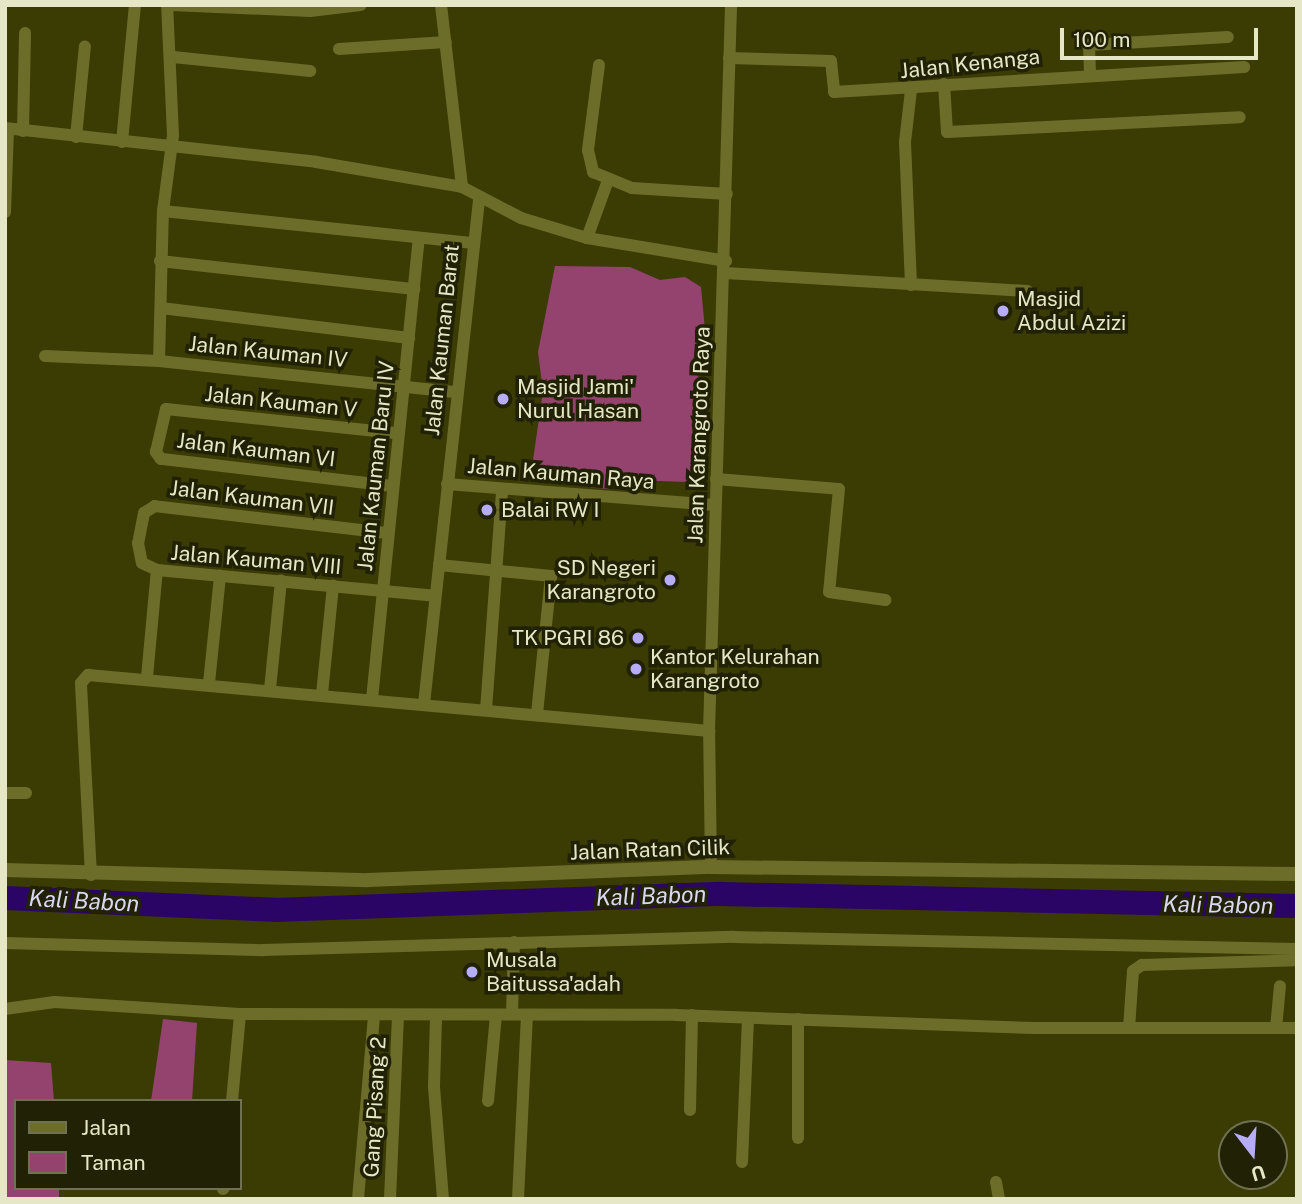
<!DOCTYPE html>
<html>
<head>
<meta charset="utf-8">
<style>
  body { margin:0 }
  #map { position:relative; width:1302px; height:1204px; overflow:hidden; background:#3b3b04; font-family:"Public Sans",sans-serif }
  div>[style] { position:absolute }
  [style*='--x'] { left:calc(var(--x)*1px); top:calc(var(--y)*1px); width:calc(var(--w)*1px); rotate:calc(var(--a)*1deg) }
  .green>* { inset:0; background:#94436e }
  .river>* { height:24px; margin:-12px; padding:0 12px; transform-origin:12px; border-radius:12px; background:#2a0566 }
  .minor>* { height:12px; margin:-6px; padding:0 6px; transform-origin:6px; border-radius:6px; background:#6d6d2a }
  .tertiary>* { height:14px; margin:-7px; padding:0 7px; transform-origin:7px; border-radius:7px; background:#6d6d2a }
  .dots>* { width:19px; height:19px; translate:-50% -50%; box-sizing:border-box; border:4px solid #212105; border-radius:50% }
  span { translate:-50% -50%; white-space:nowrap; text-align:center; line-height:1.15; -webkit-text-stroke:7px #212105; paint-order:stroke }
  .street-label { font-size:21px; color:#e6e7c6 }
  .poi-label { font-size:21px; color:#e6e7c6 }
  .left { translate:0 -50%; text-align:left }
  .right { translate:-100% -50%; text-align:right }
  .water-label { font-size:23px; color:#d9d7f1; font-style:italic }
  .frame { position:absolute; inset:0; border:7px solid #e6e7c6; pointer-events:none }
  .legend { position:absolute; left:14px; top:1099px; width:228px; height:91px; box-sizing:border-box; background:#212105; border:2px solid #707052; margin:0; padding:9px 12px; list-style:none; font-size:21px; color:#e6e7c6 }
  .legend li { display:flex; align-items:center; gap:14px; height:35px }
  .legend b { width:35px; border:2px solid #707052 }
  .north { position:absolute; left:1218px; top:1120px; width:70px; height:70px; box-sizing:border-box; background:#212105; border:2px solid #707052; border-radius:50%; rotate:163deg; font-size:19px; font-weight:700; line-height:28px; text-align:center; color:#e6e7c6 }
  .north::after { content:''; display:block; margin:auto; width:24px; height:32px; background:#b6acf8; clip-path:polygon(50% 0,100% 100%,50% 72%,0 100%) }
  .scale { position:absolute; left:1060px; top:28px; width:198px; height:32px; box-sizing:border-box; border:4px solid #e6e7c6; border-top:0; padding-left:9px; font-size:21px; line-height:24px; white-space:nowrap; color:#e6e7c6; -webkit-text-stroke:5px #212105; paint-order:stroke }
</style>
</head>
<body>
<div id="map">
  <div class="green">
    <div style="clip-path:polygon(555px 266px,630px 267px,660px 280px,685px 277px,701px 287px,705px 330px,693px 359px,704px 397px,692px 431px,702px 455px,688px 482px,630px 480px,607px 489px,543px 482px,538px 475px,533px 460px,543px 391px,538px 352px)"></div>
    <div style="clip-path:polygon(163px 1019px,197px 1023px,192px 1101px,151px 1101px)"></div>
    <div style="clip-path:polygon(5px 1060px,51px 1063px,54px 1101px,16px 1101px,16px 1188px,59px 1188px,59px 1199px,5px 1199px)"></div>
  </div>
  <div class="river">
    <div style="--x:5;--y:898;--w:270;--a:2.5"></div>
    <div style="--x:275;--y:910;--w:446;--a:-2.1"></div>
    <div style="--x:721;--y:894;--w:576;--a:1.19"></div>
  </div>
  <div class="minor">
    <div style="--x:172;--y:5;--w:138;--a:2.5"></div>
    <div style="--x:310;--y:11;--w:51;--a:-6.7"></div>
    <div style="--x:441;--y:5;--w:183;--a:83.4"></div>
    <div style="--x:339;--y:49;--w:107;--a:-3.7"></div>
    <div style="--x:173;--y:57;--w:138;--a:5.8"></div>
    <div style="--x:729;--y:58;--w:102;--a:1.7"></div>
    <div style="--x:831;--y:61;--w:31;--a:84"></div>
    <div style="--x:834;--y:92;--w:411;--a:-3.5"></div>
    <div style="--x:599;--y:65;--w:86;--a:97.4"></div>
    <div style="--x:588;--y:150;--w:23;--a:77"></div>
    <div style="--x:593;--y:172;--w:42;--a:22.3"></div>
    <div style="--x:632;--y:188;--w:95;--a:3.6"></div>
    <div style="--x:1090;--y:73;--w:28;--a:-92"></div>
    <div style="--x:1089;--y:45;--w:139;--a:-3.3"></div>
    <div style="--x:944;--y:84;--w:48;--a:86.4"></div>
    <div style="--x:947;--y:132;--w:293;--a:-2.9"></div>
    <div style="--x:5;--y:128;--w:313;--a:6.2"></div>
    <div style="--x:316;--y:162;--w:148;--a:9.7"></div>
    <div style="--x:462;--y:187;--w:67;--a:27.7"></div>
    <div style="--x:521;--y:218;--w:69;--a:16.9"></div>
    <div style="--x:587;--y:238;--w:141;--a:9.4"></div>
    <div style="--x:23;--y:131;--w:98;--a:-88.8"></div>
    <div style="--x:76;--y:137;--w:91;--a:-84.4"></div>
    <div style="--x:122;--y:142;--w:138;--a:-84.6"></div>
    <div style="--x:163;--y:211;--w:310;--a:5.9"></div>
    <div style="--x:5;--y:212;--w:83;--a:-87.9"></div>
    <div style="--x:587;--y:238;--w:59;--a:-70"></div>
    <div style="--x:160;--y:261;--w:256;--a:6.3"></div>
    <div style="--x:725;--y:273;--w:303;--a:3.4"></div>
    <div style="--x:911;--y:285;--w:143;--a:-92.4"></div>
    <div style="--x:905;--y:142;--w:52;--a:-83.4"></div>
    <div style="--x:161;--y:308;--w:250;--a:6.9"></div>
    <div style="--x:45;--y:356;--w:114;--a:2.5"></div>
    <div style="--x:159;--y:361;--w:299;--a:6"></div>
    <div style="--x:159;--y:361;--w:150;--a:-88.5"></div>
    <div style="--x:163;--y:211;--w:77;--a:-82.5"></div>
    <div style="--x:173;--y:135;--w:130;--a:-92.6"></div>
    <div style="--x:716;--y:479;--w:123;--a:4.6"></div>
    <div style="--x:839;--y:489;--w:103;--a:95.5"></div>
    <div style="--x:829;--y:592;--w:57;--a:8.1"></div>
    <div style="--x:447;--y:484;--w:269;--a:4.5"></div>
    <div style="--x:392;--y:486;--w:233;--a:-173.3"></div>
    <div style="--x:161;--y:459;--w:9;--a:-126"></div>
    <div style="--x:156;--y:452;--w:44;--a:-76.9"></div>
    <div style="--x:166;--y:409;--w:230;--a:6"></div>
    <div style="--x:387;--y:533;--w:234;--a:-173.4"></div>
    <div style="--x:155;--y:506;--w:13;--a:148"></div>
    <div style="--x:144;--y:513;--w:31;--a:101"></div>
    <div style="--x:138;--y:543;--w:20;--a:79"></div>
    <div style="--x:142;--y:563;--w:17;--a:25"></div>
    <div style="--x:157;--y:570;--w:279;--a:5.3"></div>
    <div style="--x:439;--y:565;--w:113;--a:5.6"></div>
    <div style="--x:551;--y:576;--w:140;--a:95.8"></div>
    <div style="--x:147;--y:677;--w:107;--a:-84.7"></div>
    <div style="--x:209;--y:683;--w:108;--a:-84.1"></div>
    <div style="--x:270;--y:689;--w:109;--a:-84.2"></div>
    <div style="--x:322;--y:694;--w:109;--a:-84.2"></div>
    <div style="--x:372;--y:699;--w:463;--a:-84.2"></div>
    <div style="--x:424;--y:704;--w:507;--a:-83.77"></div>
    <div style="--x:486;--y:710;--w:221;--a:-85.8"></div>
    <div style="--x:5;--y:793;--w:21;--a:0"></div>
    <div style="--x:711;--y:867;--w:136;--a:-90.8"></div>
    <div style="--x:709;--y:731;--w:726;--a:-88.26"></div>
    <div style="--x:91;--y:875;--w:192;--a:-93"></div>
    <div style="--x:81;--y:683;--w:11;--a:-49"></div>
    <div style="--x:88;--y:675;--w:624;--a:5.15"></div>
    <div style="--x:5;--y:943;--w:258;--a:1.6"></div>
    <div style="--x:263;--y:950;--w:471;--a:-1.6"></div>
    <div style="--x:734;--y:937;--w:563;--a:1.22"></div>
    <div style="--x:5;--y:1009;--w:50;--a:-8"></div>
    <div style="--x:55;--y:1002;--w:185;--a:3.7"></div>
    <div style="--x:240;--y:1014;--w:436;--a:0.1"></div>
    <div style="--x:676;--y:1015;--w:358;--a:2.1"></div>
    <div style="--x:1034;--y:1028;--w:263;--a:0"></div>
    <div style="--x:512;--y:1014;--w:72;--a:-88.4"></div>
    <div style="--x:436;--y:1018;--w:69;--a:91.7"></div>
    <div style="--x:434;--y:1087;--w:112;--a:85.4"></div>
    <div style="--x:798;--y:1019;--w:119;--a:90"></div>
    <div style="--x:1129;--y:1028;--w:57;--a:-86"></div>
    <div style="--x:1133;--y:971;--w:11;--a:-34"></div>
    <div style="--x:1142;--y:965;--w:155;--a:-1.8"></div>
    <div style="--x:1276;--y:1028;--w:42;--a:-84.6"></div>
    <div style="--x:232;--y:1101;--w:87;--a:-84.7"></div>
    <div style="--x:488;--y:1101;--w:86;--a:-84.7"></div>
    <div style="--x:690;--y:1110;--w:95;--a:-88.8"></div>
    <div style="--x:742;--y:1162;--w:144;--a:-87.6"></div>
    <div style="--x:996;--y:1182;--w:17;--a:80"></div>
    <div style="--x:223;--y:1189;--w:1;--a:-45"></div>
    <div style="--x:358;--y:1199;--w:184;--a:-85"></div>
    <div style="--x:390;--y:1199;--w:183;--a:-87.5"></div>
    <div style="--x:518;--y:1199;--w:184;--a:-87.2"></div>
  </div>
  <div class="tertiary">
    <div style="--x:5;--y:870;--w:363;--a:1.6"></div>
    <div style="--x:368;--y:880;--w:343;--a:-2.2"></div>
    <div style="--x:711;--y:867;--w:586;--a:0.68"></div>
  </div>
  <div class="dots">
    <div style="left:1003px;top:311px;background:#b6acf8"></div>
    <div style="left:503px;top:399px;background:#b6acf8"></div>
    <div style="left:487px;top:510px;background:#b6acf8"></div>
    <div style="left:670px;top:580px;background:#b6acf8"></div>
    <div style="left:638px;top:638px;background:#b6acf8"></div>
    <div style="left:636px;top:669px;background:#b6acf8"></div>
    <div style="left:472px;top:972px;background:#b6acf8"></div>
  </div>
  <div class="street-label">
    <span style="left:970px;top:64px;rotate:-6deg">Jalan Kenanga</span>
    <span style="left:442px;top:340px;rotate:-84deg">Jalan Kauman Barat</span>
    <span style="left:268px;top:352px;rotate:6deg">Jalan Kauman IV</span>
    <span style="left:281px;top:402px;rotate:6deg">Jalan Kauman V</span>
    <span style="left:699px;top:435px;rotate:-88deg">Jalan Karangroto Raya</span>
    <span style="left:256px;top:450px;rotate:7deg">Jalan Kauman VI</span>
    <span style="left:376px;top:466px;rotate:-84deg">Jalan Kauman Baru IV</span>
    <span style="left:561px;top:474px;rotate:5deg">Jalan Kauman Raya</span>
    <span style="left:252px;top:498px;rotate:7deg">Jalan Kauman VII</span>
    <span style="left:256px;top:560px;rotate:5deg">Jalan Kauman VIII</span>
    <span style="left:650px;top:850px;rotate:-2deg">Jalan Ratan Cilik</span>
    <span style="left:375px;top:1107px;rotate:-87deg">Gang Pisang 2</span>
  </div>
  <div class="poi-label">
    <span class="left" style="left:1017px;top:311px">Masjid<br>Abdul Azizi</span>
    <span class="left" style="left:517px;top:399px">Masjid Jami'<br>Nurul Hasan</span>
    <span class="left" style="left:501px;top:510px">Balai RW I</span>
    <span class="right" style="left:656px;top:580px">SD Negeri<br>Karangroto</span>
    <span class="right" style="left:624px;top:638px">TK PGRI 86</span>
    <span class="left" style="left:650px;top:669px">Kantor Kelurahan<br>Karangroto</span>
    <span class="left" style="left:486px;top:972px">Musala<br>Baitussa'adah</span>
  </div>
  <div class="water-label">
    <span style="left:651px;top:896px;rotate:-2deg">Kali Babon</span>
    <span style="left:84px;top:901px;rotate:3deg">Kali Babon</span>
    <span style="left:1218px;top:905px;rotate:1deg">Kali Babon</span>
  </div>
  <div class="frame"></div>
  <ul class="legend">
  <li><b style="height:9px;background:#6d6d2a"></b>Jalan</li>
  <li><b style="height:19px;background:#94436e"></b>Taman</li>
  </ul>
  <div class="north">U</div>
  <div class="scale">100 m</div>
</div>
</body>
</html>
